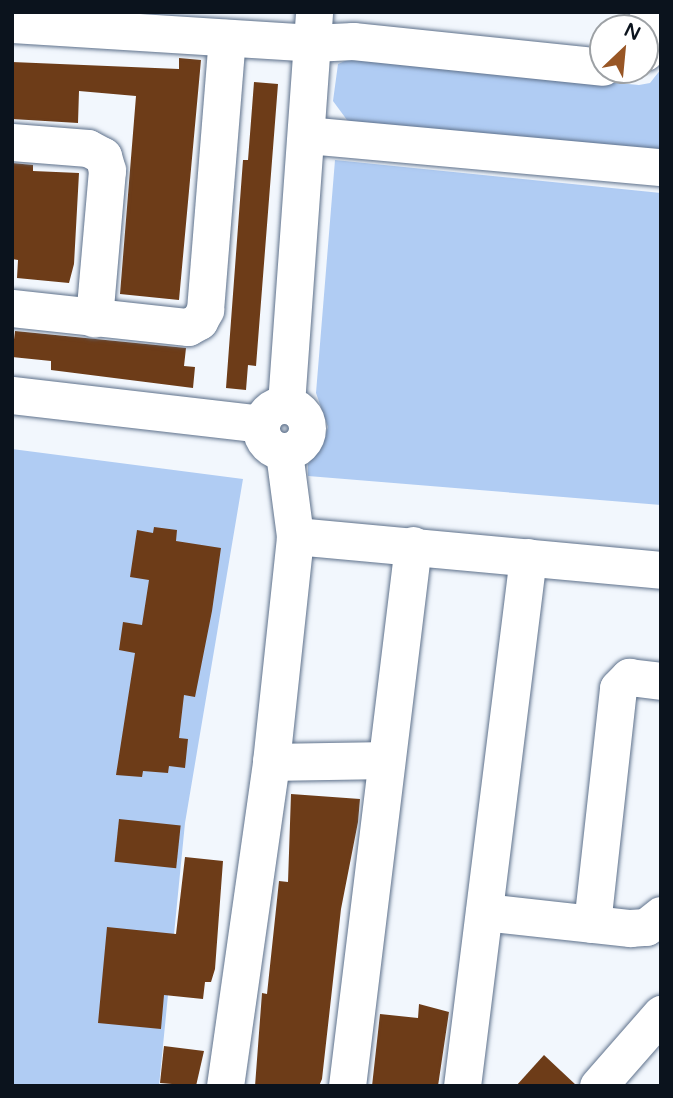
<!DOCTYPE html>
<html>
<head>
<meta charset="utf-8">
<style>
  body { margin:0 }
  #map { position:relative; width:673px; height:1098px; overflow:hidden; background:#f2f7fd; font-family:"Varela Round",sans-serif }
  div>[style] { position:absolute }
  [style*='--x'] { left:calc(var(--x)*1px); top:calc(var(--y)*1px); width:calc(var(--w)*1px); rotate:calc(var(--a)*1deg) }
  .green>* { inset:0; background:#b0ccf3 }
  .building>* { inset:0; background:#6d3c18; transform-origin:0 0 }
  .roads { filter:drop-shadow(0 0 2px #5e718b) drop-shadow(0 0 2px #5e718b) }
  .minor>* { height:37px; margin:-18.5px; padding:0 18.5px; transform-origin:18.5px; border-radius:18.5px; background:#fff }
  .minor>.ring { margin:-18.5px; padding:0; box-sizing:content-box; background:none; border:37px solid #fff; border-radius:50% }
  span { translate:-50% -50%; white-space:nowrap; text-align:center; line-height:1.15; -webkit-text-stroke:7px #fff; paint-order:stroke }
  .frame { position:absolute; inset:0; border:14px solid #0b131d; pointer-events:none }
  .north { position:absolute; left:589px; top:14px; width:70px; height:70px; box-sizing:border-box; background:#fff; border:2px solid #9da1a5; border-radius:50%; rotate:26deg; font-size:19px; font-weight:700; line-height:28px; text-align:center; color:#0b131d }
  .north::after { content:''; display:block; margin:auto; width:24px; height:32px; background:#985625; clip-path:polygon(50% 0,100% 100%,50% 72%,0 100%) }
</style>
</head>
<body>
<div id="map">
  <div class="green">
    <div style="clip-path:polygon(352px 58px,639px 85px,650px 83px,661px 69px,661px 151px,356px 124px,347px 120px,333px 101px,338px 64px)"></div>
    <div style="clip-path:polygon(335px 160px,661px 193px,661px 505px,308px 476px,308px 464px,321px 448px,328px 427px,316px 393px)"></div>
    <div style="clip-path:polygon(12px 449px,243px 479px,185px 823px,159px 1086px,12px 1086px)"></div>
  </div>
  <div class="building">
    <div style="clip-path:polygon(179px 58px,201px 60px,179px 300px,120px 294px,136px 96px,79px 91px,78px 123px,12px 119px,12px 62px,179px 69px)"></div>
    <div style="clip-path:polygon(254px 82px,278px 84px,256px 366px,248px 365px,246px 390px,226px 388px,243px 160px,248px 160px)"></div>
    <div style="clip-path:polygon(12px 163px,33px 165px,33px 171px,79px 173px,74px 264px,69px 283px,17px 278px,18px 260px,12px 259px)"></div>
    <div style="clip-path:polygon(15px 331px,186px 348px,184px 366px,195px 367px,193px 388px,51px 370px,51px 361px,12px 357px)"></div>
    <div style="clip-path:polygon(154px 527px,177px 530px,176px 541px,221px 548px,212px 611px,195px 697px,184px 695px,179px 738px,188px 739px,185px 768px,169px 766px,168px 773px,143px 771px,142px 777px,116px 775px,135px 653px,119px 650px,123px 622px,142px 625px,149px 580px,130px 577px,137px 530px,153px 533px)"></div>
    <div style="clip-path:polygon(291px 794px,360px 799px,358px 822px,341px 909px,322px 1079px,319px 1086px,255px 1086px,262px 993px,267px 994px,279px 881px,288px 882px)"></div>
    <div style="left:119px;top:819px;width:62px;height:43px;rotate:6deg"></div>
    <div style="clip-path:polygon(185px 857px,223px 861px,215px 969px,211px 982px,205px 982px,203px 999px,164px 995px,161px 1029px,98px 1023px,107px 927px,176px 934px)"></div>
    <div style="clip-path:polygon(419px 1004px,449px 1012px,438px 1086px,372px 1086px,380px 1014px,418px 1018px)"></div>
    <div style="clip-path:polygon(164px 1046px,204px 1051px,196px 1086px,160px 1083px)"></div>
    <div style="clip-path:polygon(544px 1055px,577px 1086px,516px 1086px)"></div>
  </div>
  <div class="roads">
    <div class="minor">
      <div style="--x:12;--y:24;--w:301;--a:3.6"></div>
      <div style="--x:312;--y:43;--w:41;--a:-2.8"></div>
      <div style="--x:353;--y:41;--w:251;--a:5.9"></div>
      <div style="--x:645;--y:52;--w:40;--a:-85.7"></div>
      <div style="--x:307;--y:135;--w:355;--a:5.2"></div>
      <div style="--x:12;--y:142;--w:76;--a:4.5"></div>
      <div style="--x:88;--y:148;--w:17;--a:28"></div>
      <div style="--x:103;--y:156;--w:15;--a:74"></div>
      <div style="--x:107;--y:170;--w:149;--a:95"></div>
      <div style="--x:12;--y:308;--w:177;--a:6.2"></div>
      <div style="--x:188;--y:327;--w:13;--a:-29"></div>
      <div style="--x:199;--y:321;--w:13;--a:-61"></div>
      <div style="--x:205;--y:310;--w:273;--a:-85.4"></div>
      <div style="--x:12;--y:395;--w:251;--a:6.6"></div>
      <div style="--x:286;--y:404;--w:393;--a:-85.9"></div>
      <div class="ring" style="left:261px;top:405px;width:9px;height:9px"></div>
      <div style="--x:295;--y:536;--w:368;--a:5.3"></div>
      <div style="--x:271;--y:762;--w:115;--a:-1"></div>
      <div style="--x:484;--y:912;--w:147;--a:6.3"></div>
      <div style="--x:630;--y:928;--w:16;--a:-4"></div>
      <div style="--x:646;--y:927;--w:19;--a:-39"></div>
      <div style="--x:592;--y:924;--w:237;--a:-83.7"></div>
      <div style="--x:618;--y:688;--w:16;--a:-45"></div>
      <div style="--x:629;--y:677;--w:32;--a:7"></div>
      <div style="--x:225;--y:1086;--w:327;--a:-81.9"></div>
      <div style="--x:271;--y:762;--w:227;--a:-83.9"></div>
      <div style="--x:295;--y:536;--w:85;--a:-97.5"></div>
      <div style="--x:347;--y:1086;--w:545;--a:-83.04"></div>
      <div style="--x:462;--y:1086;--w:533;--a:-82.89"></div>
      <div style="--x:598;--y:1086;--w:96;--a:-48.8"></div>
    </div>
  </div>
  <div class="frame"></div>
  <div class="north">N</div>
</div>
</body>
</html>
